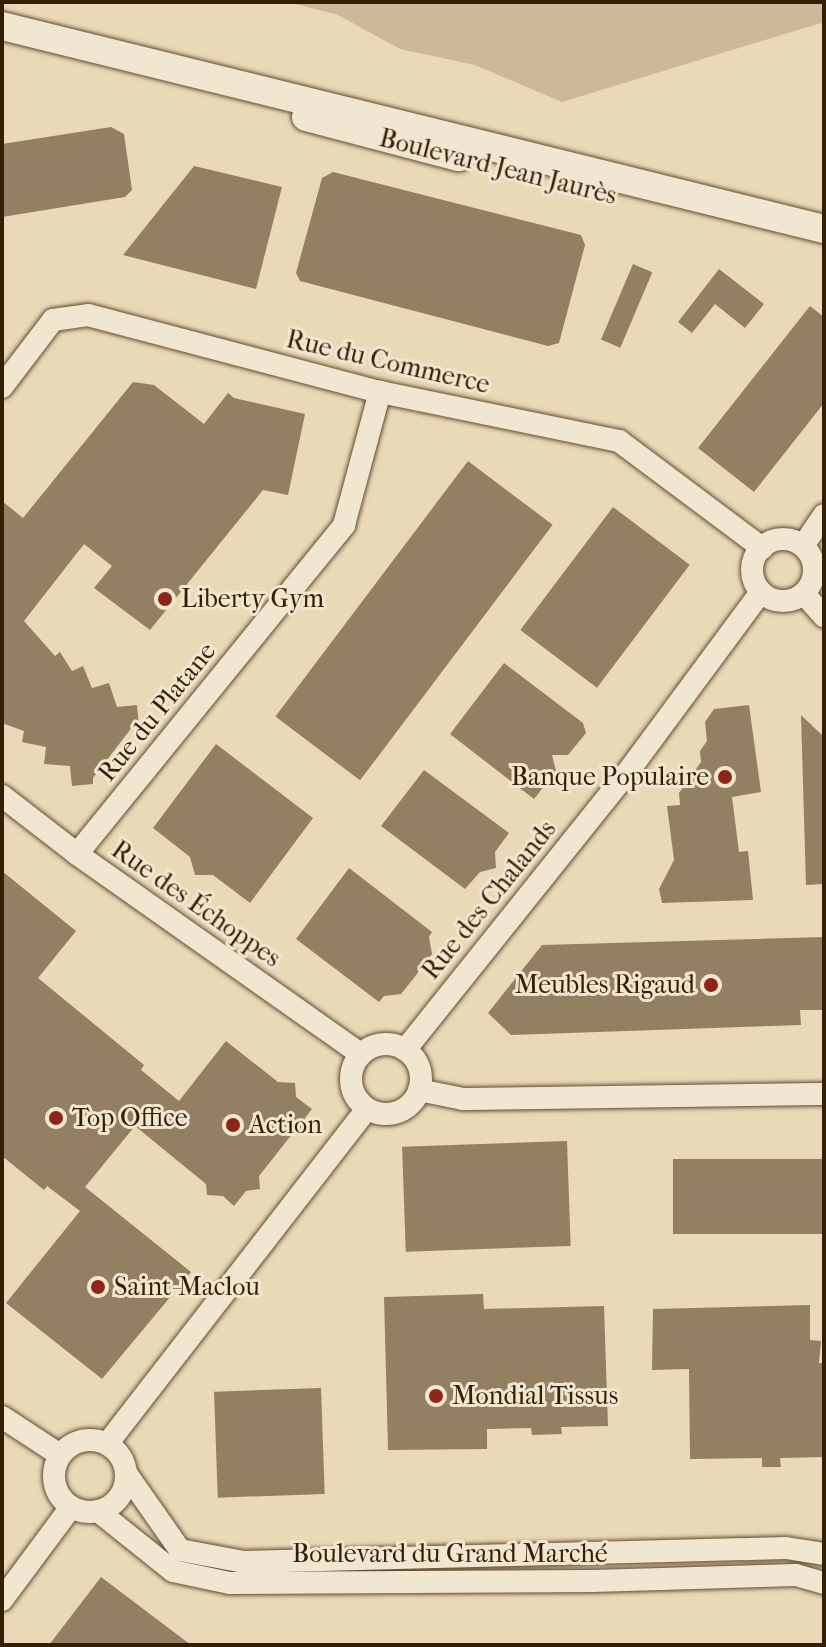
<!DOCTYPE html>
<html>
<head>
<meta charset="utf-8">
<style>
  body { margin:0 }
  #map { position:relative; width:826px; height:1647px; overflow:hidden; background:#ead9b7; font-family:"IM FELL French Canon",serif }
  div>[style] { position:absolute }
  [style*='--x'] { left:calc(var(--x)*1px); top:calc(var(--y)*1px); width:calc(var(--w)*1px); rotate:calc(var(--a)*1deg) }
  .green>* { inset:0; background:#cbb999 }
  .building>* { inset:0; background:#937f61; transform-origin:0 0 }
  .roads { filter:drop-shadow(0 0 2px #624d31) drop-shadow(0 0 2px #624d31) }
  .minor>* { height:22px; margin:-11px; padding:0 11px; transform-origin:11px; border-radius:11px; background:#f1e6d0 }
  .minor>.ring { margin:-11px; padding:0; box-sizing:content-box; background:none; border:22px solid #f1e6d0; border-radius:50% }
  .tertiary>* { height:28px; margin:-14px; padding:0 14px; transform-origin:14px; border-radius:14px; background:#f1e6d0 }
  .dots>* { width:22px; height:22px; translate:-50% -50%; box-sizing:border-box; border:4px solid #f1e6d0; border-radius:50% }
  span { translate:-50% -50%; white-space:nowrap; text-align:center; line-height:1.15; -webkit-text-stroke:6px #f1e6d0; paint-order:stroke }
  .street-label { font-size:26px; color:#341e04 }
  .poi-label { font-size:26px; color:#341e04 }
  .left { translate:0 -50%; text-align:left }
  .right { translate:-100% -50%; text-align:right }
  .frame { position:absolute; inset:0; border:4px solid #341e04; pointer-events:none }
</style>
</head>
<body>
<div id="map">
  <div class="green">
    <div style="clip-path:polygon(288px 2px,824px 2px,824px 22px,562px 102px,475px 65px,400px 49px,338px 15px)"></div>
  </div>
  <div class="building">
    <div style="clip-path:polygon(111px 127px,124px 134px,132px 190px,125px 197px,2px 217px,2px 144px)"></div>
    <div style="clip-path:polygon(194px 166px,282px 187px,256px 289px,123px 255px)"></div>
    <div style="clip-path:polygon(333px 172px,581px 235px,585px 245px,559px 343px,548px 346px,300px 281px,296px 273px,322px 178px)"></div>
    <div style="left:633px;top:264px;width:21px;height:82px;rotate:23deg"></div>
    <div style="clip-path:polygon(719px 269px,764px 304px,745px 328px,715px 304px,692px 333px,678px 322px)"></div>
    <div style="clip-path:polygon(810px 306px,824px 317px,824px 403px,754px 492px,698px 448px)"></div>
    <div style="clip-path:polygon(133px 382px,154px 385px,204px 424px,228px 393px,234px 398px,305px 414px,288px 495px,263px 490px,150px 630px,94px 588px,112px 566px,84px 544px,24px 621px,55px 656px,60px 652px,72px 671px,83px 666px,92px 688px,109px 683px,117px 707px,137px 705px,139px 726px,133px 726px,93px 778px,93px 784px,72px 786px,70px 766px,44px 764px,46px 747px,22px 742px,24px 731px,2px 723px,2px 501px,23px 518px)"></div>
    <div style="left:468px;top:461px;width:106px;height:320px;rotate:37deg"></div>
    <div style="left:613px;top:507px;width:96px;height:154px;rotate:37deg"></div>
    <div style="clip-path:polygon(504px 663px,583px 723px,586px 733px,568px 755px,552px 755px,556px 771px,534px 799px,450px 734px)"></div>
    <div style="clip-path:polygon(749px 705px,761px 792px,732px 797px,739px 852px,748px 851px,753px 900px,662px 903px,659px 889px,674px 860px,667px 806px,680px 805px,679px 793px,701px 762px,700px 751px,707px 741px,705px 722px,714px 709px)"></div>
    <div style="clip-path:polygon(801px 715px,824px 737px,824px 884px,806px 885px)"></div>
    <div style="clip-path:polygon(216px 744px,313px 818px,250px 903px,213px 875px,195px 875px,190px 857px,153px 828px)"></div>
    <div style="clip-path:polygon(424px 770px,509px 833px,495px 852px,496px 868px,480px 872px,465px 889px,381px 826px)"></div>
    <div style="clip-path:polygon(349px 868px,432px 932px,429px 937px,432px 954px,413px 979px,401px 994px,384px 996px,379px 1002px,296px 939px)"></div>
    <div style="clip-path:polygon(2px 871px,76px 931px,38px 978px,144px 1065px,141px 1070px,179px 1101px,226px 1041px,278px 1082px,295px 1083px,296px 1097px,312px 1109px,305px 1118px,305px 1131px,293px 1133px,259px 1176px,260px 1189px,246px 1191px,234px 1206px,223px 1196px,207px 1195px,206px 1184px,135px 1126px,85px 1187px,191px 1272px,102px 1379px,6px 1303px,80px 1211px,47px 1186px,44px 1190px,2px 1156px)"></div>
    <div style="clip-path:polygon(824px 937px,824px 1010px,800px 1010px,801px 1025px,511px 1035px,488px 1013px,542px 945px)"></div>
    <div style="left:567px;top:1141px;width:105px;height:165px;rotate:88deg"></div>
    <div style="left:824px;top:1159px;width:75px;height:151px;rotate:90deg"></div>
    <div style="clip-path:polygon(483px 1294px,484px 1309px,604px 1306px,608px 1426px,561px 1427px,562px 1434px,532px 1435px,531px 1428px,487px 1429px,487px 1449px,388px 1450px,384px 1297px)"></div>
    <div style="clip-path:polygon(810px 1305px,810px 1340px,821px 1341px,819px 1363px,824px 1363px,824px 1457px,780px 1458px,781px 1467px,762px 1467px,762px 1458px,690px 1459px,689px 1369px,652px 1370px,653px 1309px)"></div>
    <div style="left:321px;top:1388px;width:106px;height:107px;rotate:88deg"></div>
    <div style="clip-path:polygon(101px 1577px,191px 1645px,49px 1645px)"></div>
  </div>
  <div class="roads">
    <div class="minor">
      <div style="--x:2;--y:387;--w:84;--a:-52.7"></div>
      <div style="--x:53;--y:320;--w:35;--a:-8"></div>
      <div style="--x:88;--y:315;--w:302;--a:14.8"></div>
      <div style="--x:380;--y:392;--w:244;--a:11.6"></div>
      <div style="--x:619;--y:441;--w:179;--a:36.8"></div>
      <div class="ring" style="left:752px;top:539px;width:40px;height:40px"></div>
      <div style="--x:803;--y:546;--w:37;--a:-56"></div>
      <div style="--x:804;--y:594;--w:30;--a:48"></div>
      <div style="--x:2;--y:796;--w:95;--a:37.7"></div>
      <div style="--x:77;--y:854;--w:347;--a:35.2"></div>
      <div style="--x:77;--y:854;--w:424;--a:-50.9"></div>
      <div style="--x:344;--y:525;--w:138;--a:-74.9"></div>
      <div class="ring" style="left:351px;top:1044px;width:48px;height:48px"></div>
      <div style="--x:405;--y:1050;--w:355;--a:-51.3"></div>
      <div style="--x:627;--y:773;--w:225;--a:-53.5"></div>
      <div style="--x:419;--y:1090;--w:45;--a:11.6"></div>
      <div style="--x:463;--y:1099;--w:361;--a:-0.8"></div>
      <div style="--x:2;--y:1417;--w:69;--a:33.2"></div>
      <div class="ring" style="left:54px;top:1440px;width:50px;height:50px"></div>
      <div style="--x:107;--y:1444;--w:424;--a:-52.2"></div>
      <div style="--x:126;--y:1473;--w:94;--a:55"></div>
      <div style="--x:180;--y:1550;--w:65;--a:10.6"></div>
      <div style="--x:244;--y:1562;--w:542;--a:-1.48"></div>
      <div style="--x:786;--y:1548;--w:38;--a:9"></div>
      <div style="--x:98;--y:1511;--w:96;--a:38.7"></div>
      <div style="--x:173;--y:1571;--w:58;--a:11.9"></div>
      <div style="--x:230;--y:1583;--w:362;--a:-0.3"></div>
      <div style="--x:592;--y:1581;--w:204;--a:-1.7"></div>
      <div style="--x:796;--y:1575;--w:29;--a:16"></div>
      <div style="--x:2;--y:1600;--w:116;--a:-53.4"></div>
    </div>
    <div class="tertiary">
      <div style="--x:2;--y:26;--w:847;--a:13.87"></div>
      <div style="--x:306;--y:117;--w:158;--a:14.7"></div>
    </div>
  </div>
  <div class="dots">
    <div style="left:165px;top:599px;background:#8f2418"></div>
    <div style="left:725px;top:777px;background:#8f2418"></div>
    <div style="left:711px;top:985px;background:#8f2418"></div>
    <div style="left:56px;top:1118px;background:#8f2418"></div>
    <div style="left:233px;top:1125px;background:#8f2418"></div>
    <div style="left:98px;top:1287px;background:#8f2418"></div>
    <div style="left:436px;top:1396px;background:#8f2418"></div>
  </div>
  <div class="street-label">
    <span style="left:498px;top:167px;rotate:14deg">Boulevard Jean Jaurès</span>
    <span style="left:388px;top:362px;rotate:13deg">Rue du Commerce</span>
    <span style="left:157px;top:712px;rotate:-51deg">Rue du Platane</span>
    <span style="left:489px;top:900px;rotate:-51deg">Rue des Chalands</span>
    <span style="left:196px;top:904px;rotate:35deg">Rue des Échoppes</span>
    <span style="left:450px;top:1554px">Boulevard du Grand Marché</span>
  </div>
  <div class="poi-label">
    <span class="left" style="left:181px;top:599px">Liberty Gym</span>
    <span class="right" style="left:709px;top:777px">Banque Populaire</span>
    <span class="right" style="left:695px;top:985px">Meubles Rigaud</span>
    <span class="left" style="left:72px;top:1118px">Top Office</span>
    <span class="left" style="left:249px;top:1125px">Action</span>
    <span class="left" style="left:114px;top:1287px">Saint-Maclou</span>
    <span class="left" style="left:452px;top:1396px">Mondial Tissus</span>
  </div>
  <div class="frame"></div>
</div>
</body>
</html>
